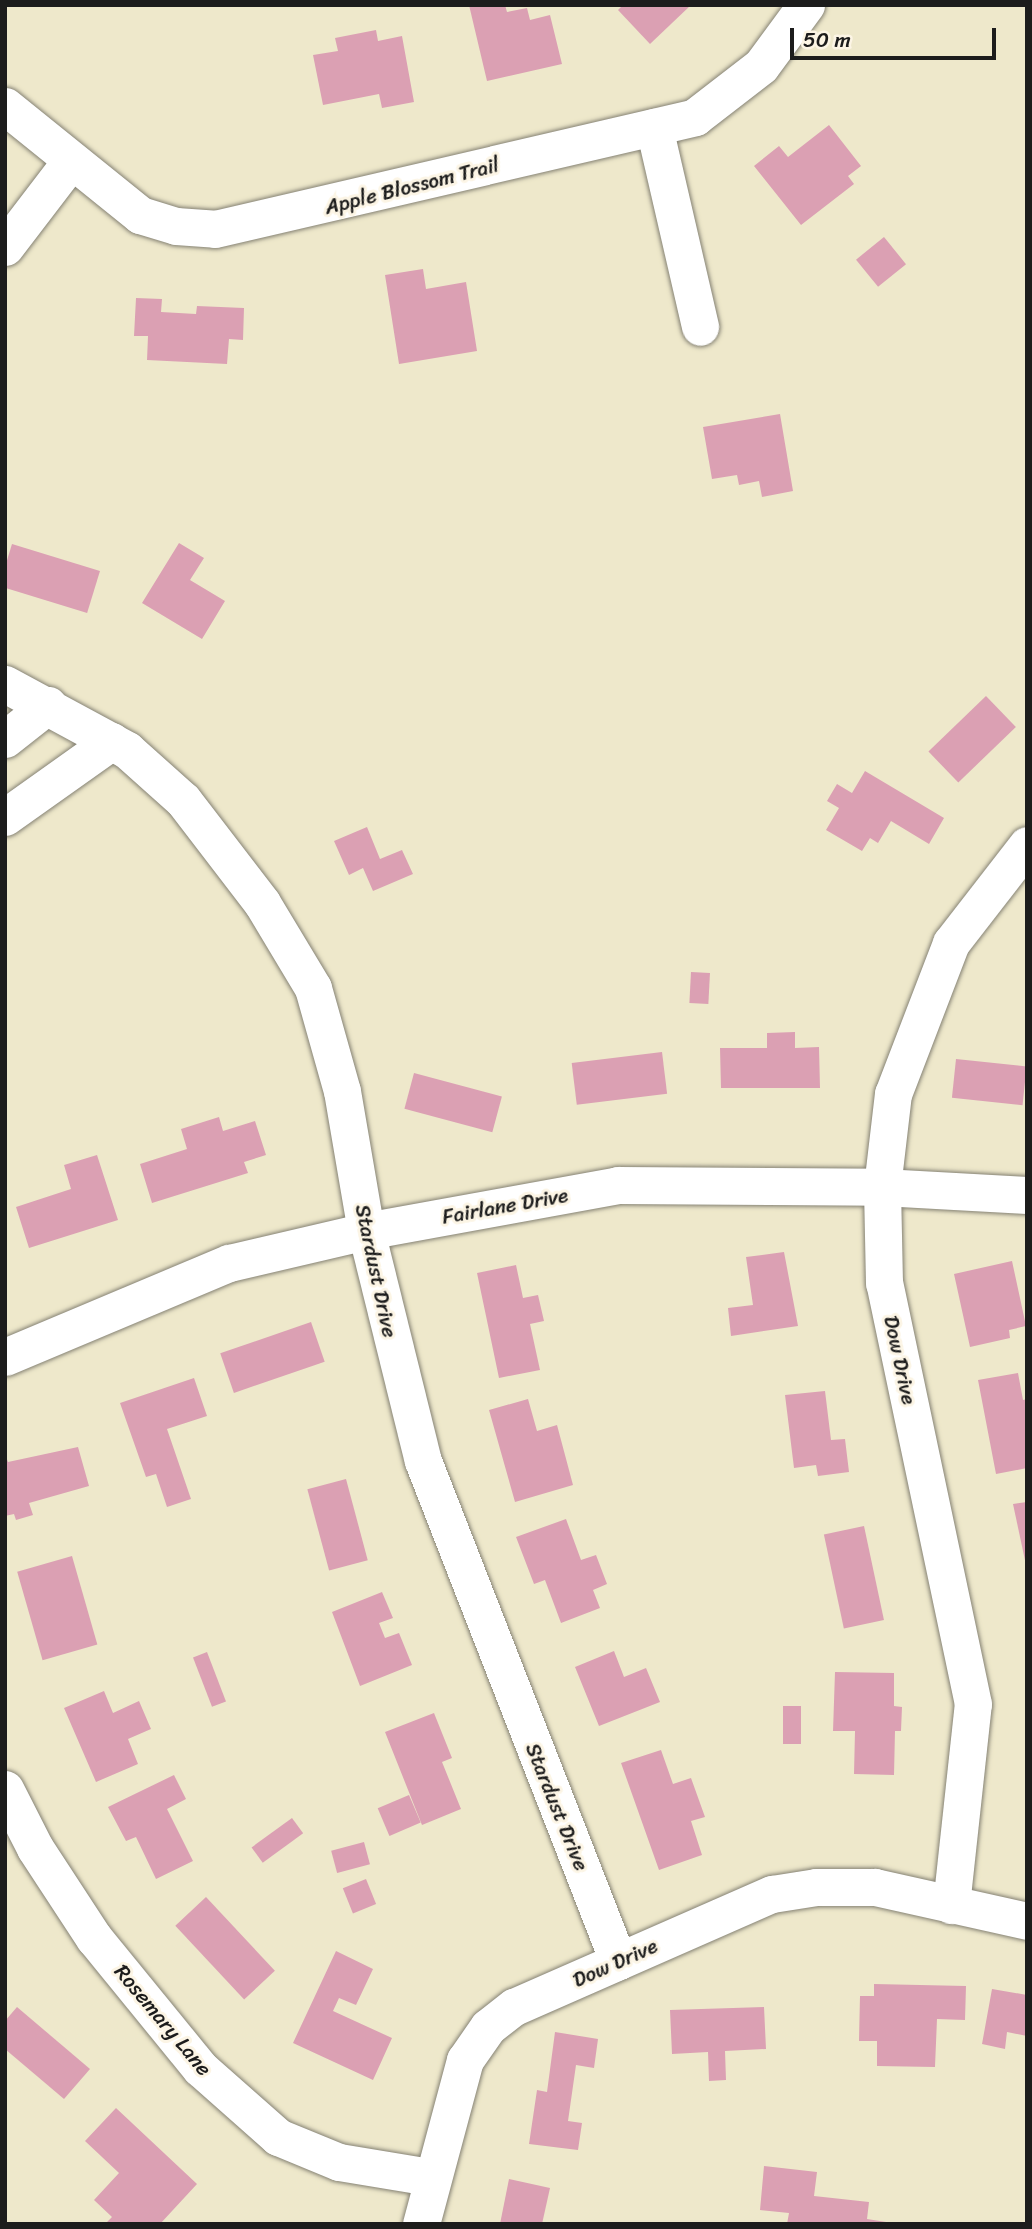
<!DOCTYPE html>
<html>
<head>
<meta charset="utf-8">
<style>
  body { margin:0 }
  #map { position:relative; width:1032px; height:2229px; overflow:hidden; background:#eee8cb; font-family:Sriracha,sans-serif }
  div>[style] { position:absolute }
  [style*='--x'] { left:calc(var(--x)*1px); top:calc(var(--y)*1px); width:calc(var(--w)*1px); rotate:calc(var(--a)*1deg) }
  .building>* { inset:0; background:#dba0b3; transform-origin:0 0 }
  .roads { filter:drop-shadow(0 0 2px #858274) drop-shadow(0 0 2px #858274) }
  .minor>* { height:37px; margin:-18.5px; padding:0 18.5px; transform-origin:18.5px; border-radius:18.5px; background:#fff }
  span { translate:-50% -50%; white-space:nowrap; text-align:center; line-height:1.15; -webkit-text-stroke:6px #fcf5e5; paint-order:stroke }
  .street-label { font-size:21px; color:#1c1c1c }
  .frame { position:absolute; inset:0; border:7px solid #1c1c1c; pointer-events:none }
  .scale { position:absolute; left:790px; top:28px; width:206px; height:32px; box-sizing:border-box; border:4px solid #1c1c1c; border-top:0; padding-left:9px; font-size:21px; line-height:24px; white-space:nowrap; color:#1c1c1c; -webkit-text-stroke:5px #fcf5e5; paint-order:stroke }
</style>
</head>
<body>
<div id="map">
  <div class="building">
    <div style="clip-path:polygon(469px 5px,505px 5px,507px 12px,527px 8px,530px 20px,550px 15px,562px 64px,487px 81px)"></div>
    <div style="clip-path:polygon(623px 5px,691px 5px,650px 44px,618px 10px)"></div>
    <div style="clip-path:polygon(376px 30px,378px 41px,402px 36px,414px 102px,382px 108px,379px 94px,323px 105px,313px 55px,338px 51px,335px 38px)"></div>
    <div style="clip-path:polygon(829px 125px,861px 166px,848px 176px,854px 184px,801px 225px,754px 166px,779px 146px,788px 157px)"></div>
    <div style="left:884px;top:237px;width:35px;height:36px;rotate:51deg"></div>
    <div style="clip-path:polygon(423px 269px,426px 289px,466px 282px,477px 351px,399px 364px,385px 275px)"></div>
    <div style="clip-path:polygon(136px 298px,162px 299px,161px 312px,196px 314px,197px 306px,244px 308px,243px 340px,229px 339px,227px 364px,147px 360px,148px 336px,134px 336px)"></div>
    <div style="clip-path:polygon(780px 414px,793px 491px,762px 497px,759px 481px,739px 485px,737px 475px,712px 479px,703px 427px)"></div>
    <div style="clip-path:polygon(179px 543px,204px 558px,190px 580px,225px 601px,202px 639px,142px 603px)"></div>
    <div style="left:12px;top:544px;width:92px;height:44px;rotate:17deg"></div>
    <div style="left:986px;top:696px;width:43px;height:80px;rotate:46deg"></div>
    <div style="clip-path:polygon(865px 771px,944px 818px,929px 844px,891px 821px,878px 843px,870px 838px,862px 851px,826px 830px,839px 808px,827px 801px,837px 784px,852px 793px)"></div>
    <div style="clip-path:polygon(367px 827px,380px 859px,402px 850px,413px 874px,373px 891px,363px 868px,349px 875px,334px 841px)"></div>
    <div style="left:691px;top:972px;width:19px;height:31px;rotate:3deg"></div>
    <div style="clip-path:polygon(795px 1032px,795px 1048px,819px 1047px,820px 1088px,721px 1088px,720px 1048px,767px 1048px,767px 1033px)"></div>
    <div style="left:662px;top:1052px;width:42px;height:91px;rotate:83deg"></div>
    <div style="left:956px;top:1059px;width:71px;height:39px;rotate:6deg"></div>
    <div style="left:414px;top:1073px;width:91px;height:37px;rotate:15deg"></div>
    <div style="clip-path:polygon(219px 1117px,223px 1131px,255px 1121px,266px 1155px,244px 1162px,248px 1173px,152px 1203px,140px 1164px,187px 1149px,181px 1129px)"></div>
    <div style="clip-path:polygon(97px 1155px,118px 1220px,29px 1248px,16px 1207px,71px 1189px,64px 1165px)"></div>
    <div style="clip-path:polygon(784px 1252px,798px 1326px,731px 1336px,728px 1308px,753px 1305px,746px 1257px)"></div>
    <div style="clip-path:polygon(1012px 1261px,1026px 1326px,1009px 1330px,1010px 1338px,970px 1347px,954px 1274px)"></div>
    <div style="clip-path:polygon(516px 1265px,523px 1298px,538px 1295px,544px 1321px,530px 1324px,540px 1370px,499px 1378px,477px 1273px)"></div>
    <div style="left:311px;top:1322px;width:42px;height:96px;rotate:71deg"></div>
    <div style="clip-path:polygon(1018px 1373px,1023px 1400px,1027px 1399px,1027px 1468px,996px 1474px,978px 1380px)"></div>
    <div style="clip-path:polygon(194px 1378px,207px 1416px,167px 1429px,191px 1499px,167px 1507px,156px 1474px,146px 1477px,120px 1403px)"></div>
    <div style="clip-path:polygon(825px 1391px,831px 1440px,845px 1439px,849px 1472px,818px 1476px,816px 1465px,794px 1468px,785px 1395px)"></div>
    <div style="clip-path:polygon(528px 1399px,537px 1431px,557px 1425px,573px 1485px,515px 1502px,489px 1410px)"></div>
    <div style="clip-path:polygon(78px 1447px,89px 1486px,29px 1503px,33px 1515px,16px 1520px,14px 1514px,5px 1516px,5px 1454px,8px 1462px)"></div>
    <div style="left:346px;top:1479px;width:84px;height:40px;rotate:75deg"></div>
    <div style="clip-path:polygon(1027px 1502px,1027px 1565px,1026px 1565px,1013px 1504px)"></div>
    <div style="clip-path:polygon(566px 1519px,581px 1560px,596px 1555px,607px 1584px,593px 1590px,600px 1608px,561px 1623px,545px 1580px,534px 1584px,516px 1537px)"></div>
    <div style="left:864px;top:1526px;width:96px;height:41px;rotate:78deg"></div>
    <div style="left:72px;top:1556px;width:92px;height:57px;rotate:74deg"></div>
    <div style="clip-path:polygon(382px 1592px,393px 1618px,379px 1623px,385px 1638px,399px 1633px,412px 1665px,360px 1686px,332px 1612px)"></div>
    <div style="clip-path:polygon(614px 1651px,624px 1677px,646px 1668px,660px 1702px,599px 1726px,575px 1667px)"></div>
    <div style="left:207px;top:1652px;width:53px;height:15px;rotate:69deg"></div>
    <div style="clip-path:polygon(835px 1672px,894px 1673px,894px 1706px,902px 1707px,901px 1731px,895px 1731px,894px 1775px,854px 1774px,855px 1731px,833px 1731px)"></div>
    <div style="clip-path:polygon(104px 1691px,113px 1713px,139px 1701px,151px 1729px,128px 1739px,138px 1764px,96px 1782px,64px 1708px)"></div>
    <div style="left:783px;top:1706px;width:18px;height:38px"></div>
    <div style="clip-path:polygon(434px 1713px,452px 1758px,442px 1762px,461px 1809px,422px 1825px,385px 1732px)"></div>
    <div style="clip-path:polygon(661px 1750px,673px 1784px,691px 1778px,705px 1817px,691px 1821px,702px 1855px,659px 1870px,621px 1763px)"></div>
    <div style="clip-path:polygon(174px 1775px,186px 1799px,167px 1809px,193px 1861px,156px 1879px,136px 1837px,126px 1841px,108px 1807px)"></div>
    <div style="left:409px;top:1795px;width:30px;height:34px;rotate:67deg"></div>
    <div style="left:292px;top:1818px;width:19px;height:50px;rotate:54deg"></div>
    <div style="left:364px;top:1842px;width:23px;height:34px;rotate:75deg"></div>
    <div style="left:366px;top:1879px;width:27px;height:25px;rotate:68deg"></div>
    <div style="left:206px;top:1897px;width:101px;height:42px;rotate:47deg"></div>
    <div style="clip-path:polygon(336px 1951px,373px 1969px,356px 2005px,339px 1998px,333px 2011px,392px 2038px,373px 2080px,293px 2043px)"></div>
    <div style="clip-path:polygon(874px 1984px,966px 1986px,965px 2020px,937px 2019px,935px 2067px,877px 2066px,877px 2041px,859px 2041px,860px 1996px,874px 1996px)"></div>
    <div style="clip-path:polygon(992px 1989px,1027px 1995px,1027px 2036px,1007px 2032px,1005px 2049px,982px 2044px)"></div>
    <div style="clip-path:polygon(17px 2007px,90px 2069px,64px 2099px,5px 2049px,5px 2021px)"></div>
    <div style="clip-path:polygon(764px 2007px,766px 2049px,725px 2051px,726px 2080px,709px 2081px,708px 2052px,672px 2054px,670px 2010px)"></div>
    <div style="clip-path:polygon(555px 2032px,598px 2039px,594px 2068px,576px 2065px,568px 2121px,582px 2123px,578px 2150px,529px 2144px,537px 2090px,547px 2092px)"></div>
    <div style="clip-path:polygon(116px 2108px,197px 2184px,160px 2224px,105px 2224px,112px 2217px,94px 2200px,119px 2173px,85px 2141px)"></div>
    <div style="clip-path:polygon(764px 2166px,817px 2172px,814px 2196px,869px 2202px,867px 2219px,899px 2224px,787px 2224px,789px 2213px,760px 2210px)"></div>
    <div style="clip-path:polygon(509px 2179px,550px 2188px,542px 2224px,500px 2224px)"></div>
  </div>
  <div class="roads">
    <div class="minor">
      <div style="--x:5;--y:106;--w:174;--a:38.9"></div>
      <div style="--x:140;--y:215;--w:38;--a:17"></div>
      <div style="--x:176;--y:226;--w:39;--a:4"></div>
      <div style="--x:215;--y:229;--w:493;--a:-13.1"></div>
      <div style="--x:695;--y:117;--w:83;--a:-37.7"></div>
      <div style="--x:761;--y:66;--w:76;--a:-53.6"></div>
      <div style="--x:654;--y:127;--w:205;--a:77"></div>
      <div style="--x:5;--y:247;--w:107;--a:-52.6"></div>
      <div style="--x:5;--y:684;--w:139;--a:28.4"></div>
      <div style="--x:127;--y:750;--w:75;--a:41.8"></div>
      <div style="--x:183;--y:800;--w:130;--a:52.5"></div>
      <div style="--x:262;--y:903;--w:99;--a:59"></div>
      <div style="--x:313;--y:988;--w:107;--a:74.3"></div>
      <div style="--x:342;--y:1091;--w:142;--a:80.3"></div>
      <div style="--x:366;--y:1231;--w:237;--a:76.1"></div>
      <div style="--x:423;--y:1461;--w:537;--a:68.69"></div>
      <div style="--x:5;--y:739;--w:55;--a:-38.3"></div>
      <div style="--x:5;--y:817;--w:131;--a:-35.4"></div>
      <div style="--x:5;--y:1357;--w:243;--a:-22.8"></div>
      <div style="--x:229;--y:1263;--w:141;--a:-13.1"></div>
      <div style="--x:366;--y:1231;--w:256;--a:-10.3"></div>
      <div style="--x:618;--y:1185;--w:264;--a:0.4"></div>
      <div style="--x:882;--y:1187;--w:145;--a:3.2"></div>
      <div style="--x:5;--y:1789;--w:66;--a:63"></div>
      <div style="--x:35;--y:1848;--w:108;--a:56.8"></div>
      <div style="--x:94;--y:1938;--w:168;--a:50.8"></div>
      <div style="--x:200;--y:2068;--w:104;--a:41.5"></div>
      <div style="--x:278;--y:2137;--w:66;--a:22.3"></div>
      <div style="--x:339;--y:2162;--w:92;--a:9.4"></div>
      <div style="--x:951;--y:1905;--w:202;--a:-83.8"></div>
      <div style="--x:973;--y:1704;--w:430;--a:-101.9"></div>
      <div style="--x:884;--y:1283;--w:96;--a:-91.2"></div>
      <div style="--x:882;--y:1187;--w:94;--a:-83.3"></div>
      <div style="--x:893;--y:1094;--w:162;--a:-69"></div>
      <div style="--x:951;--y:943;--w:124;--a:-52.2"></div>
      <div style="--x:421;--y:2224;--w:170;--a:-75"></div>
      <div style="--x:465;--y:2060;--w:40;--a:-55.1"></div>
      <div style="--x:488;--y:2027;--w:33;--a:-38"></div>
      <div style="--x:514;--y:2007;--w:282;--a:-23.7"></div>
      <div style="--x:772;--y:1894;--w:45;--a:-9"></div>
      <div style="--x:816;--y:1887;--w:59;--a:0"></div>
      <div style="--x:875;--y:1887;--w:156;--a:12.6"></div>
    </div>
  </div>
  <div class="street-label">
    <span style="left:412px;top:186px;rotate:-14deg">Apple Blossom Trail</span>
    <span style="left:505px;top:1206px;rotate:-10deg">Fairlane Drive</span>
    <span style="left:376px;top:1271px;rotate:78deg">Stardust Drive</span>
    <span style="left:900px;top:1360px;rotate:78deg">Dow Drive</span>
    <span style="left:557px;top:1807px;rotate:68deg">Stardust Drive</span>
    <span style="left:615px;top:1963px;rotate:-24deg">Dow Drive</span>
    <span style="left:163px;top:2020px;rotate:50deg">Rosemary Lane</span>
  </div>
  <div class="frame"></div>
  <div class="scale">50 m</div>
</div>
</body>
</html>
